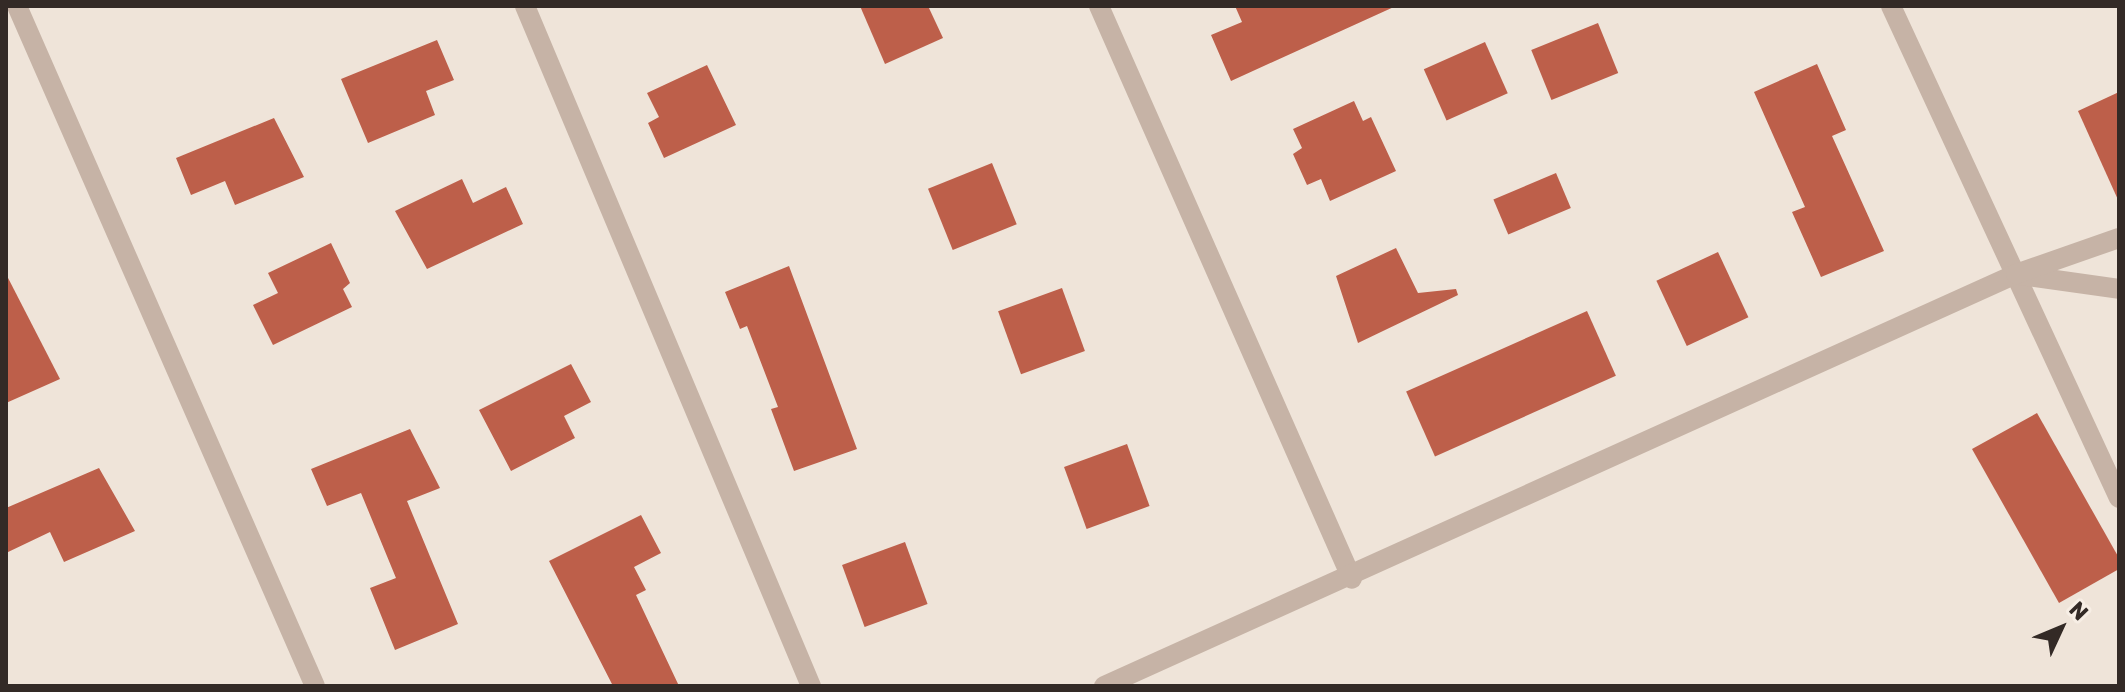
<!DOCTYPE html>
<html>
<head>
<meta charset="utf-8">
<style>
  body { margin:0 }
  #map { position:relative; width:2125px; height:692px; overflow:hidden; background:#efe4d9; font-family:Rubik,sans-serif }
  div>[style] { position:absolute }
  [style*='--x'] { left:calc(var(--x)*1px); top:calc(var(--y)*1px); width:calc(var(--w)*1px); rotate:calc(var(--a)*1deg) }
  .building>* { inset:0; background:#bd5f4a; transform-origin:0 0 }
  .minor>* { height:20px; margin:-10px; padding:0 10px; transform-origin:10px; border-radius:10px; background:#c6b3a6 }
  span { translate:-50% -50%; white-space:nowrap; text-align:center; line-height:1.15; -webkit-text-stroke:8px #f7eee5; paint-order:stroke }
  .frame { position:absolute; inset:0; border:8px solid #332a26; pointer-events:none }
  .north { position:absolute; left:2021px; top:588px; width:80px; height:80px; -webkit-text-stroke:6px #f7eee5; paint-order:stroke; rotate:46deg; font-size:22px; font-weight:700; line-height:32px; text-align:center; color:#332a26 }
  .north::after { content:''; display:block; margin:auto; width:28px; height:36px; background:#332a26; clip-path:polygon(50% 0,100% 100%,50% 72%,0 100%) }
</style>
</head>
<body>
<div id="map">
  <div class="building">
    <div style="clip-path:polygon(860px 6px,928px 6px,943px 38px,885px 64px)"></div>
    <div style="clip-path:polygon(1235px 6px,1396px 6px,1231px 81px,1211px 35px,1242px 22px)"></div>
    <div style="left:1598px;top:23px;width:54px;height:72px;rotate:68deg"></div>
    <div style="clip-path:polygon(437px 40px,454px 80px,426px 91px,435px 115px,368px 143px,341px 79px)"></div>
    <div style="left:1485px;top:42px;width:56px;height:67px;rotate:66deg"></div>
    <div style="clip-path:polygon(1817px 64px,1846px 130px,1832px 136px,1884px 251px,1821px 277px,1792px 212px,1805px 207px,1754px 92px)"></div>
    <div style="clip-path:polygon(707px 65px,736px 125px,664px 158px,648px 123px,659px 117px,647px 93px)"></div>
    <div style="clip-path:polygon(2119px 92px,2119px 202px,2078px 111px)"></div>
    <div style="clip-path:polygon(1354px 101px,1363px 121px,1371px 117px,1396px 171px,1330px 201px,1321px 179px,1307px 185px,1293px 154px,1302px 148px,1293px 129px)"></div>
    <div style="clip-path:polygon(274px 118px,304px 177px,235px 205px,225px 181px,191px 195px,176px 158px)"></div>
    <div style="left:992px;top:163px;width:66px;height:69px;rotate:68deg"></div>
    <div style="left:1556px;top:173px;width:38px;height:68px;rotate:67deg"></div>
    <div style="clip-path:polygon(462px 179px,473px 203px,506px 187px,523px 224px,427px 269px,395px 211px)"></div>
    <div style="clip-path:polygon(331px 243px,350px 283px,343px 289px,352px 307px,273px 345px,253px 305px,278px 293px,268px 273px)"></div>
    <div style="clip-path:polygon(1396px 248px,1418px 293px,1456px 289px,1458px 295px,1358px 343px,1336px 276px)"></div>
    <div style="left:1718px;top:252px;width:72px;height:68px;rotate:65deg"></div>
    <div style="clip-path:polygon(789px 266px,857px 449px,794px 471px,771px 409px,778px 407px,747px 326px,740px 329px,725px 292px)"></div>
    <div style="clip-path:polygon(6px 274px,60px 379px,6px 403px)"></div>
    <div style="left:1062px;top:288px;width:67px;height:68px;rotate:70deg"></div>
    <div style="left:1587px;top:311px;width:71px;height:198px;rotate:66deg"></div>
    <div style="clip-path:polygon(571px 364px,591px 402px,564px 416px,575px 438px,511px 471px,479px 410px)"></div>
    <div style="clip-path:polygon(2037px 413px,2119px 558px,2119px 569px,2059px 603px,1972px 449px)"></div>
    <div style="clip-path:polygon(410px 429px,440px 488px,407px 501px,458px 624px,395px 650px,370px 588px,396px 578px,361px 493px,327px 506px,311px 469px)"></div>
    <div style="left:1127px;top:444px;width:66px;height:67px;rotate:70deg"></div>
    <div style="clip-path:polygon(99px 468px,135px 531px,64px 562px,50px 532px,6px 553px,6px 508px)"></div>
    <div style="clip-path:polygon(641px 515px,661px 553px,634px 567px,646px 590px,636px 595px,679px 686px,613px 686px,549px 561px)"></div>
    <div style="left:905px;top:542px;width:66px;height:67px;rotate:70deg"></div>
  </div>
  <div class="minor">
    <div style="--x:17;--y:6;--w:742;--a:66.34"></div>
    <div style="--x:525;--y:6;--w:738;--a:67.19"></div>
    <div style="--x:1099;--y:6;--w:626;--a:66.18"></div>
    <div style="--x:1891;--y:6;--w:542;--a:65.14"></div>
    <div style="--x:2020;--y:275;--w:100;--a:8"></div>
    <div style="--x:1104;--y:686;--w:1001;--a:-24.31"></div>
    <div style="--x:2016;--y:274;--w:109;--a:-19.3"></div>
  </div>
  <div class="frame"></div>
  <div class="north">N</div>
</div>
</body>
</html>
